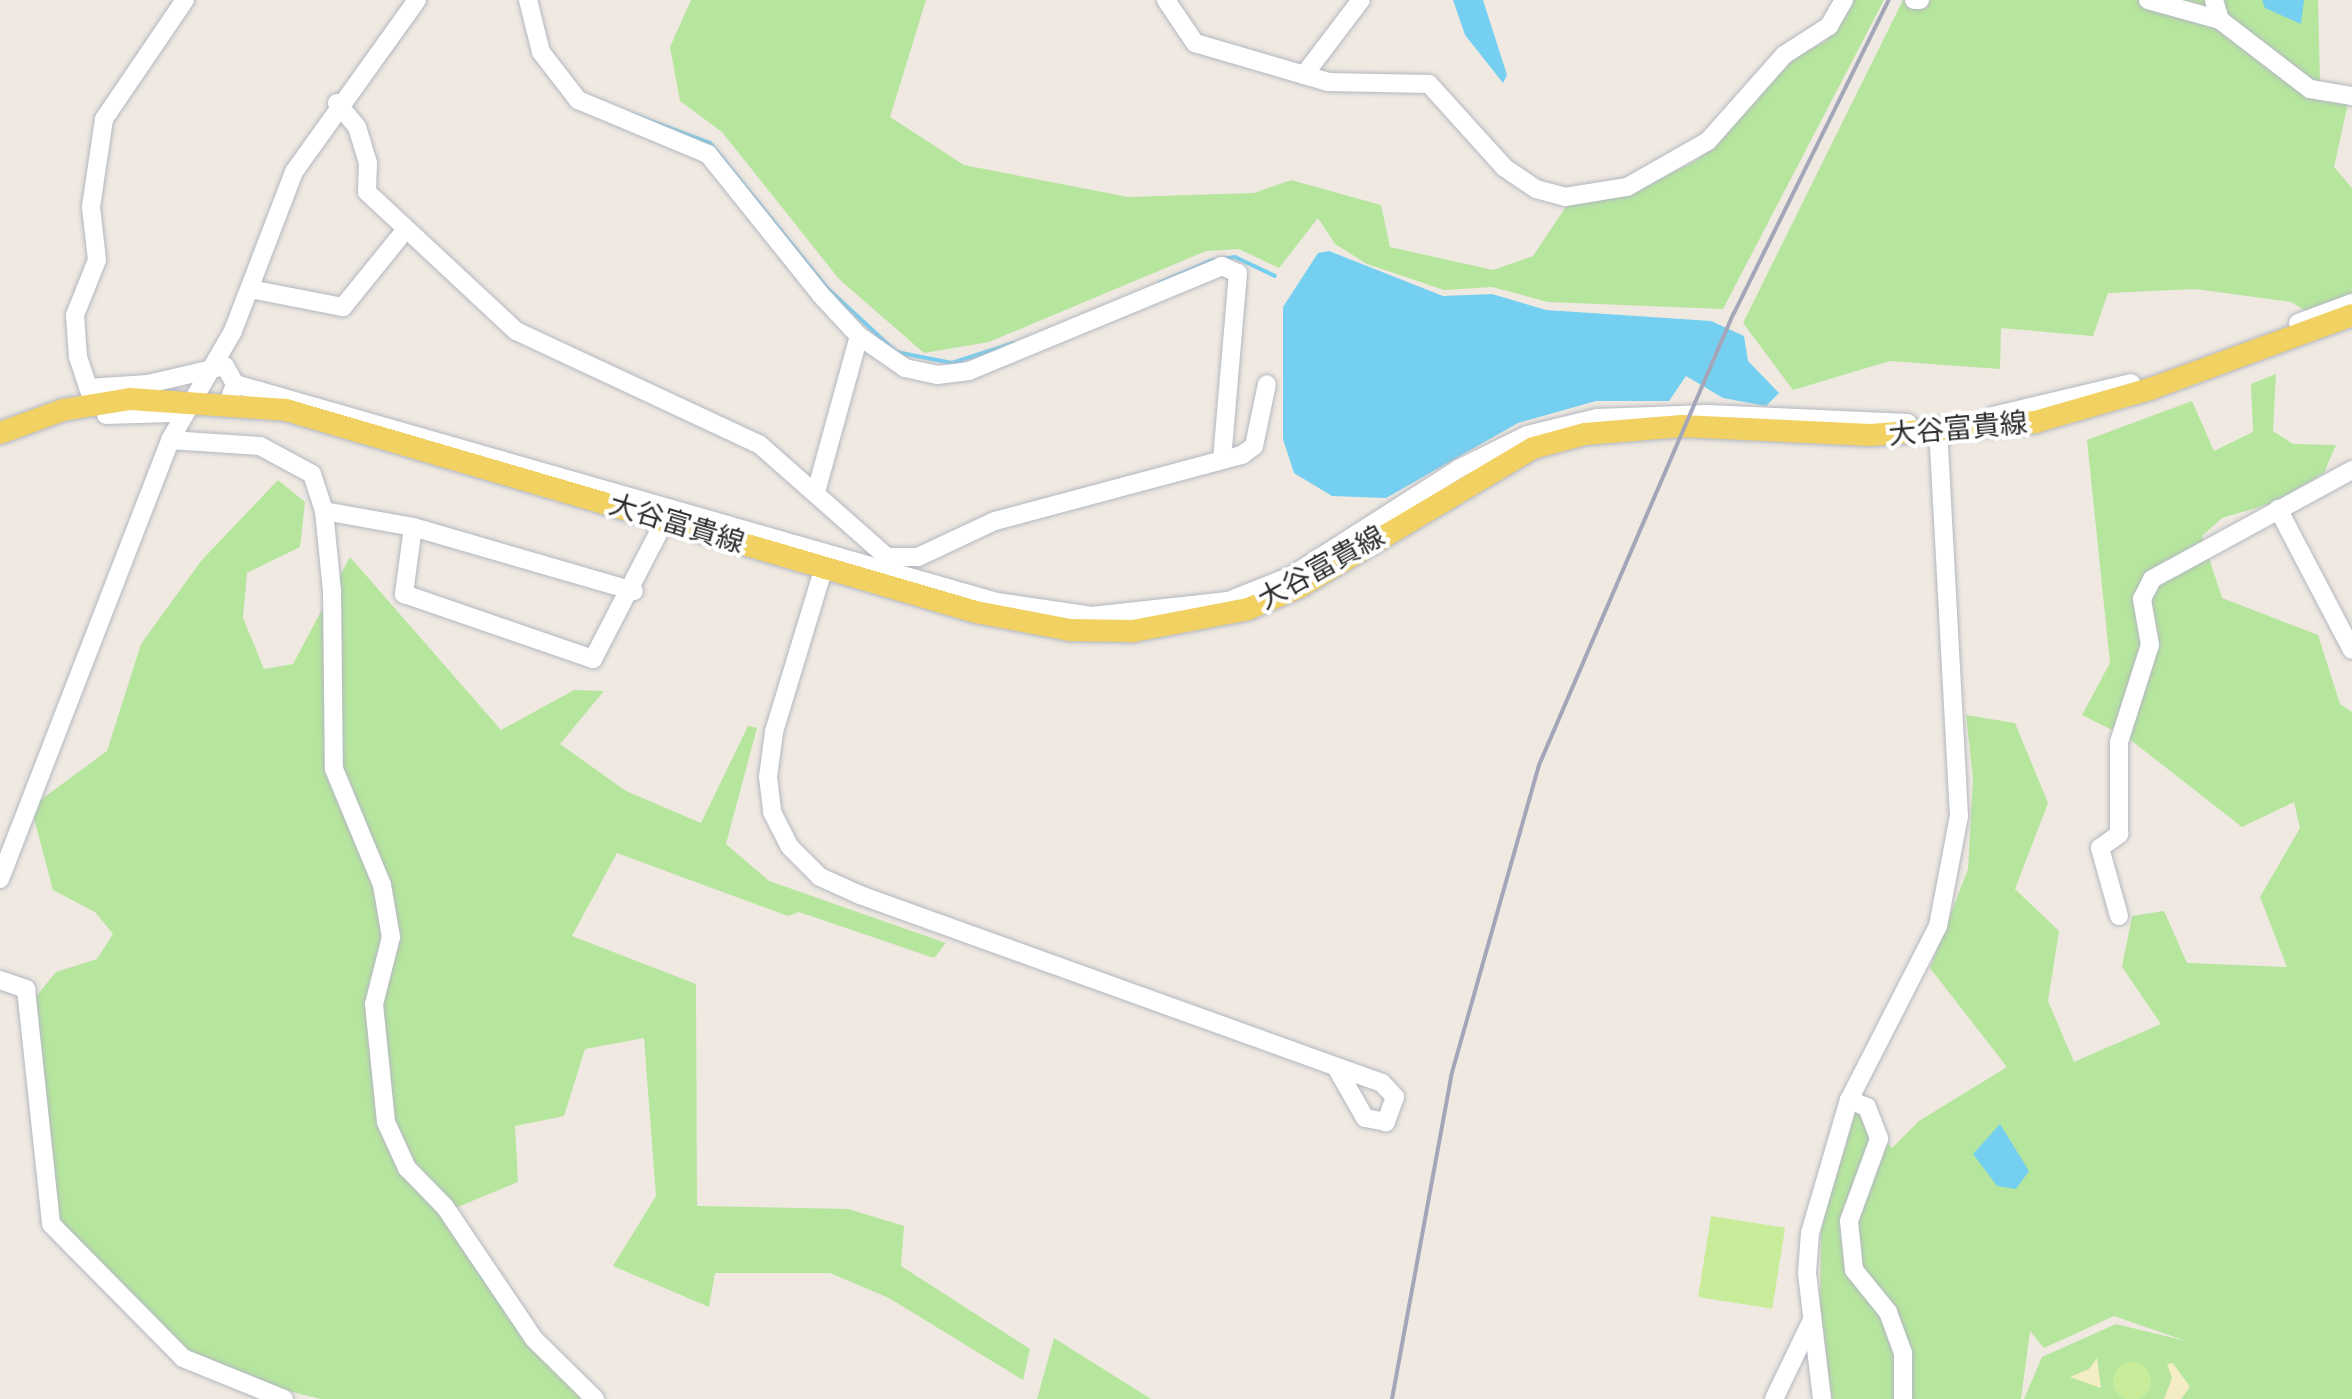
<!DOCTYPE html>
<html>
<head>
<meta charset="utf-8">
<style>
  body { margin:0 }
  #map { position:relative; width:2352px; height:1399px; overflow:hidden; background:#efe9e1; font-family:"Asap Condensed","Noto Sans JP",sans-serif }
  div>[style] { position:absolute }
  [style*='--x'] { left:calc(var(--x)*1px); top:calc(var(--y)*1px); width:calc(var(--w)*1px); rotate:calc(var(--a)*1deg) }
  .green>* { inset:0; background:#b6e59e }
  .sand>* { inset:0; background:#f3ecc5 }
  .pitch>* { inset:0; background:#c9ec9a; transform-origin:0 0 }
  .round { border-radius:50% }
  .water>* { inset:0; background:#75cff0 }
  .stream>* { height:4px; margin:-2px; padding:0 2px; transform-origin:2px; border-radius:2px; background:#75cff0 }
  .roads { filter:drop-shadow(0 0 2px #b4b7c1) drop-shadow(0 0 2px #b4b7c1) }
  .minor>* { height:18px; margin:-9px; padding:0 9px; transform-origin:9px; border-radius:9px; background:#fff }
  .major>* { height:22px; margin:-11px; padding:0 11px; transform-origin:11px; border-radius:11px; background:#f2d163 }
  .rail>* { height:4px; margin:-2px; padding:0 2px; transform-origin:2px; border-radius:2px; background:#a3a6b8 }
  span { translate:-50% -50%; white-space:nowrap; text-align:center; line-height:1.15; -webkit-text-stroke:8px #fff; paint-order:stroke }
  .street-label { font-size:28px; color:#2e2e2e }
</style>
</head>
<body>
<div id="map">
  <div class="green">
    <div style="clip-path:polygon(691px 0,926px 0,890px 117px,964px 165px,1128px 197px,1254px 193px,1291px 180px,1381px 205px,1390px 247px,1493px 270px,1533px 256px,1567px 205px,1633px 193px,1697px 160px,1790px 60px,1826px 41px,1852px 0,1884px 0,1723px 309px,1548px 302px,1492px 287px,1444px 290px,1367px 264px,1335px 244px,1318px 218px,1279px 268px,1239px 249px,1206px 251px,989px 342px,924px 353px,839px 279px,722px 132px,680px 101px,670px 47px)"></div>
    <div style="clip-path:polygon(1903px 0,2318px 0,2320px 83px,2348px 103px,2334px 167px,2352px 188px,2352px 295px,2306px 311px,2291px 302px,2195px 289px,2108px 293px,2093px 336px,2001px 328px,2000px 369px,1890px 361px,1793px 390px,1743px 323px)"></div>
    <div style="clip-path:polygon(2276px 374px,2273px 431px,2293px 444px,2336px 445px,2324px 473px,2273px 503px,2222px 518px,2202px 536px,2222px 598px,2318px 635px,2340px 704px,2352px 712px,2352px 1399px,2024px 1399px,2042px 1357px,2116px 1324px,2186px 1341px,2114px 1316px,2044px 1348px,2030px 1331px,2021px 1399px,1832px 1399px,1820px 1305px,1821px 1226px,1857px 1107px,1892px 1148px,1919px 1121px,2007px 1067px,1930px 968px,1968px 869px,1973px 779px,1966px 715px,2015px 723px,2048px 803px,2015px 889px,2059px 931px,2048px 1001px,2074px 1062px,2161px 1024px,2122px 967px,2132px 916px,2164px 911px,2187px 963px,2287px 967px,2260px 897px,2300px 828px,2294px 802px,2242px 827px,2128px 738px,2082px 715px,2110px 663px,2087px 440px,2192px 401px,2214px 451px,2253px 432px,2251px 384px)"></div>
    <div style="clip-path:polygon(278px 480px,305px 502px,300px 547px,247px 573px,243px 618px,264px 669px,293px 664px,350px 557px,501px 730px,574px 690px,604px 691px,560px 744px,626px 791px,701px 823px,748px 726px,757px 728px,726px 844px,769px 881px,946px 943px,934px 958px,799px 912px,788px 916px,617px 853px,572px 936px,696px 984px,697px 1206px,848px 1209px,904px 1226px,901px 1266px,1030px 1349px,1023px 1380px,889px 1298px,830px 1273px,715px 1273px,709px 1307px,613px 1266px,656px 1196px,644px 1038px,585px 1049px,564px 1116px,515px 1126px,518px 1182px,441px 1214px,527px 1343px,581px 1399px,321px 1399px,256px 1383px,184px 1350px,59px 1221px,34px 999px,56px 972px,97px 959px,113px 934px,95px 912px,53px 890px,31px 807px,107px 751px,141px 644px,201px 561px)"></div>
    <div style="clip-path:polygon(1054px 1338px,1151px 1399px,1037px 1399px)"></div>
  </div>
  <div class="sand">
    <div style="clip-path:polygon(2097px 1358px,2101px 1388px,2070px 1377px,2089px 1369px)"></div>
    <div style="clip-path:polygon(2173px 1363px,2190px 1387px,2181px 1399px,2164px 1399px,2172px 1378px,2167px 1364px)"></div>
  </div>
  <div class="pitch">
    <div style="left:1711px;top:1216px;width:75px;height:82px;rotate:9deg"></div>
    <div class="round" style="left:2113px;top:1362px;width:38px;height:38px"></div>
  </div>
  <div class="water">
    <div style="clip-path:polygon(1453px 0,1483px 0,1507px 75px,1503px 83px,1465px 35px)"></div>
    <div style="clip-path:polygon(2262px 0,2304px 0,2301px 24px,2265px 8px)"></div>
    <div style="clip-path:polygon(1329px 251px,1443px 296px,1492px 294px,1546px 310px,1711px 321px,1744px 336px,1748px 361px,1779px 393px,1766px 406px,1723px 398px,1686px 376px,1669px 401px,1596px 401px,1518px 423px,1386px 498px,1332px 496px,1294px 473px,1283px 439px,1283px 307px,1318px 253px)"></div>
    <div style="clip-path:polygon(2000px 1124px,2029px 1171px,2016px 1189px,1997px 1186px,1973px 1154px)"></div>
  </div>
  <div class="stream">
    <div style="--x:632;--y:114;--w:83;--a:20.4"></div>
    <div style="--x:710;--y:143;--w:186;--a:51.1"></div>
    <div style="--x:827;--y:288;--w:94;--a:42.8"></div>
    <div style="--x:896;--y:352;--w:57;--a:11.1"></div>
    <div style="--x:952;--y:363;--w:65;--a:-17.9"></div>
    <div style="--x:1222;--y:259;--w:13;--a:-9"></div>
    <div style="--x:1235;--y:257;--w:44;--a:25.4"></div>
    <div style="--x:1159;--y:283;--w:59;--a:-23.1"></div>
  </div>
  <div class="roads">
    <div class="minor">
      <div style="--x:417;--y:0;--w:211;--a:125.6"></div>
      <div style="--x:294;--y:172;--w:170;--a:111"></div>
      <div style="--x:233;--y:331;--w:126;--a:120"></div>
      <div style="--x:170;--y:440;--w:90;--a:3.8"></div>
      <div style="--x:260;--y:446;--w:59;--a:28.3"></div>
      <div style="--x:312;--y:474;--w:39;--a:72"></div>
      <div style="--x:324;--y:511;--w:80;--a:84.3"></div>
      <div style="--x:332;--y:591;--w:178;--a:89.4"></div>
      <div style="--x:334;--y:769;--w:126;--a:67.5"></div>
      <div style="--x:382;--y:885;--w:53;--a:80.2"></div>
      <div style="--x:391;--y:937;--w:69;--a:104.2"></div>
      <div style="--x:374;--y:1004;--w:119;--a:84.2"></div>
      <div style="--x:386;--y:1122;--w:51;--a:65.5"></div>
      <div style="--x:407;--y:1168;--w:54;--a:45.7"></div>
      <div style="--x:445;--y:1207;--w:159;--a:56"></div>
      <div style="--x:534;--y:1339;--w:86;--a:44.5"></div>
      <div style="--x:528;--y:0;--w:54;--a:76"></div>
      <div style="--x:541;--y:52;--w:61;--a:52.4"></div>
      <div style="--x:578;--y:100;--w:141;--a:22.6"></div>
      <div style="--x:708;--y:154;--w:179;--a:51.3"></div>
      <div style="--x:820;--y:294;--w:57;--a:47.1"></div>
      <div style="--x:859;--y:336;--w:56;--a:34.8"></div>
      <div style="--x:905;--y:368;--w:33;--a:12"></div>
      <div style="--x:937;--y:375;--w:32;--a:-7"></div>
      <div style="--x:969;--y:371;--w:274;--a:-22.5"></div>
      <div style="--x:1222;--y:266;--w:17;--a:24"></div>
      <div style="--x:1238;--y:273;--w:187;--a:94.9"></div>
      <div style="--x:1166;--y:0;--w:52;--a:56"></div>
      <div style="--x:1195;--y:43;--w:139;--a:16.3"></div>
      <div style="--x:1328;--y:82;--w:101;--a:1.1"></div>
      <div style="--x:1429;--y:84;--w:113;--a:47.9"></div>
      <div style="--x:1505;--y:168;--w:37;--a:34"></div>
      <div style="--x:1536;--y:189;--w:30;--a:15"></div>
      <div style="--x:1565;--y:197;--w:63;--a:-9.2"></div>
      <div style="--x:1627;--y:187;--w:93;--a:-29.6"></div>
      <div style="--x:1708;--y:141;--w:115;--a:-48.5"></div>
      <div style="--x:1784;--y:55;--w:54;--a:-32.8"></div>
      <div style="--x:1829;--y:26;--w:30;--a:-60"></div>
      <div style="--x:1914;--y:0;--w:6;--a:0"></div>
      <div style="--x:2148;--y:0;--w:75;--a:15.5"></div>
      <div style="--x:2220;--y:20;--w:113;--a:37.5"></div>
      <div style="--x:2310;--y:89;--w:43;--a:9.5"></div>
      <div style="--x:2214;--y:0;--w:21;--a:73"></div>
      <div style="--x:1304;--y:75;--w:94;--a:-52.8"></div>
      <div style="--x:337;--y:103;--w:31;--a:50"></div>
      <div style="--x:357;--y:127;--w:38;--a:73"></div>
      <div style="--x:368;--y:163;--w:29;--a:92"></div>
      <div style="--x:367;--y:192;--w:204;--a:43"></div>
      <div style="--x:516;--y:331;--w:269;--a:25"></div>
      <div style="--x:760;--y:445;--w:169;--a:41.4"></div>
      <div style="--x:887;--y:557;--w:31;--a:0"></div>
      <div style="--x:918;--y:557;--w:85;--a:-25.1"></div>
      <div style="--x:995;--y:521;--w:256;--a:-15"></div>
      <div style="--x:1242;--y:455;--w:15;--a:-37"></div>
      <div style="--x:1254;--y:446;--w:63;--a:-78.2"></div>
      <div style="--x:250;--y:289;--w:95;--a:11"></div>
      <div style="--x:343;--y:307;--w:95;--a:-51"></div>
      <div style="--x:2298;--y:323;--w:58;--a:-20.3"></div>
      <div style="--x:235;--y:384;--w:793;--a:15.97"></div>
      <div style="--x:997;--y:602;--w:96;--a:8.4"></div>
      <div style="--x:1092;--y:616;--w:137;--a:-6.3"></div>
      <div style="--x:1228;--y:601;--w:68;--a:-21.6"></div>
      <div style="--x:1291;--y:576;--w:198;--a:-32.6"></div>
      <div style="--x:1458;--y:469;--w:77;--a:-26.2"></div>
      <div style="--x:1527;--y:435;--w:72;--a:-13.7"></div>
      <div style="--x:1597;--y:418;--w:111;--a:-2.1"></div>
      <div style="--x:1708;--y:414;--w:200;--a:2.6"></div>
      <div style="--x:88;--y:388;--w:60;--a:-3.8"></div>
      <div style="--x:148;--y:384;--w:79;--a:-13.2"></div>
      <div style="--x:225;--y:366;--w:21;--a:61"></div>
      <div style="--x:235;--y:384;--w:12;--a:110"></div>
      <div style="--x:93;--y:402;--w:47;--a:-108.4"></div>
      <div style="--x:78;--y:357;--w:42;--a:-94.1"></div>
      <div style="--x:75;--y:315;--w:59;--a:-68.2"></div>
      <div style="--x:97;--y:260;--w:53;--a:-96.5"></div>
      <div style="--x:91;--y:207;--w:89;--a:-81.6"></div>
      <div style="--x:104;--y:119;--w:144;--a:-55.8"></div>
      <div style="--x:106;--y:415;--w:64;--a:-1.8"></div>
      <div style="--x:1993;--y:416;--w:142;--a:-13.4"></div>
      <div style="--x:816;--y:492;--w:162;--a:-74.6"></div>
      <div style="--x:2278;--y:509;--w:159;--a:62.3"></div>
      <div style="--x:324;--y:511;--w:90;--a:10.2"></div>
      <div style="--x:413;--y:527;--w:230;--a:16.2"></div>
      <div style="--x:413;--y:527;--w:68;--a:97.7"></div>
      <div style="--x:404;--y:594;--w:200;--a:19"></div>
      <div style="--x:593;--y:659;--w:157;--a:-62.6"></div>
      <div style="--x:824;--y:567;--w:172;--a:106.9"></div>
      <div style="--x:774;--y:732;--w:45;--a:97.6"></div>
      <div style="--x:768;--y:777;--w:35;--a:83"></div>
      <div style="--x:772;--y:812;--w:39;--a:63"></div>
      <div style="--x:790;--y:847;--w:42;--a:45"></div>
      <div style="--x:820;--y:877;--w:44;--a:24.2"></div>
      <div style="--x:860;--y:895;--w:555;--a:19.81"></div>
      <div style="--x:1382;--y:1083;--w:19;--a:47"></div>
      <div style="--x:1395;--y:1097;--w:27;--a:110"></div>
      <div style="--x:1386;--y:1122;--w:21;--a:-169"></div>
      <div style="--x:1365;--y:1118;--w:59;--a:-119.6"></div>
      <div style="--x:0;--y:879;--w:471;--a:-68.8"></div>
      <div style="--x:2119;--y:916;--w:71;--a:-105.6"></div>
      <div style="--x:2100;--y:848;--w:24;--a:-36"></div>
      <div style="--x:2119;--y:834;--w:92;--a:-90"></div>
      <div style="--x:2119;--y:742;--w:102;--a:-72.3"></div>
      <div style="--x:2150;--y:645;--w:47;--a:-99.9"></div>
      <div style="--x:2142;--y:599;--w:22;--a:-63"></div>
      <div style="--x:2152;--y:579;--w:228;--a:-28.6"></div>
      <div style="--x:0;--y:980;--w:28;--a:19"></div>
      <div style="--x:26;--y:989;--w:236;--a:83.9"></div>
      <div style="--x:51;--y:1224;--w:188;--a:45.4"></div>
      <div style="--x:183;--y:1358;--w:109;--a:22.1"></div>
      <div style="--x:1849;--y:1100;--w:19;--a:21"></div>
      <div style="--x:1867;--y:1107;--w:34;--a:69"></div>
      <div style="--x:1879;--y:1139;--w:87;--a:110.1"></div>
      <div style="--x:1849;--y:1221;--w:49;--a:84.2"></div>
      <div style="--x:1854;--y:1270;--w:54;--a:51"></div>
      <div style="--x:1888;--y:1312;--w:44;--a:69.9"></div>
      <div style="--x:1903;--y:1353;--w:46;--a:90"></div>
      <div style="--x:1774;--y:1399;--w:88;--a:-64.3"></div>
      <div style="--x:1822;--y:1399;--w:127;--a:-96.8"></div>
      <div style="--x:1807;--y:1273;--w:40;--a:-85.7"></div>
      <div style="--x:1810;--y:1233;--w:139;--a:-73.7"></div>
      <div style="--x:1849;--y:1100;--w:195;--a:-62.9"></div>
      <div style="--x:1938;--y:926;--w:112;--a:-79.2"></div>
      <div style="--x:1959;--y:816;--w:383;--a:-93.1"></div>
    </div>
    <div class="major">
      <div style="--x:0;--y:433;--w:67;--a:-20.1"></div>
      <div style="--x:63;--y:410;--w:68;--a:-9.3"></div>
      <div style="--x:130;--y:399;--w:156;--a:4"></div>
      <div style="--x:286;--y:410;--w:719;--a:16.32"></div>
      <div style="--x:976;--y:612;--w:96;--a:10.8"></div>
      <div style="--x:1070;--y:630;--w:63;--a:0.9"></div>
      <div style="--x:1133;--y:631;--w:117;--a:-10.8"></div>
      <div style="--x:1248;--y:609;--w:56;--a:-23.3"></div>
      <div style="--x:1299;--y:587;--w:272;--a:-30.7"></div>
      <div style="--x:1533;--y:448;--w:54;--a:-15.1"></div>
      <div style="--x:1585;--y:434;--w:97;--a:-4.7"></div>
      <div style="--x:1682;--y:426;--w:189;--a:2.7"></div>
      <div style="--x:1871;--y:435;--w:165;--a:-4.5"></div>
      <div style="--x:2035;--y:422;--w:120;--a:-16"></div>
      <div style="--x:2150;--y:389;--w:215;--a:-20.1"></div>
    </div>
  </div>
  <div class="rail">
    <div style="--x:1392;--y:1399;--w:328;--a:-79.6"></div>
    <div style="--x:1451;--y:1076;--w:323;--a:-74.2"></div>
    <div style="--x:1539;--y:765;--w:492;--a:-66.7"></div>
    <div style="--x:1734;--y:313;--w:349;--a:-63.7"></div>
  </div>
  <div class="street-label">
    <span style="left:1958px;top:428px;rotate:-5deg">大谷富貴線</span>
    <span style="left:677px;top:523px;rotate:17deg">大谷富貴線</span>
    <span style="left:1321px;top:567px;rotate:-29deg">大谷富貴線</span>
  </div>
</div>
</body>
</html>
